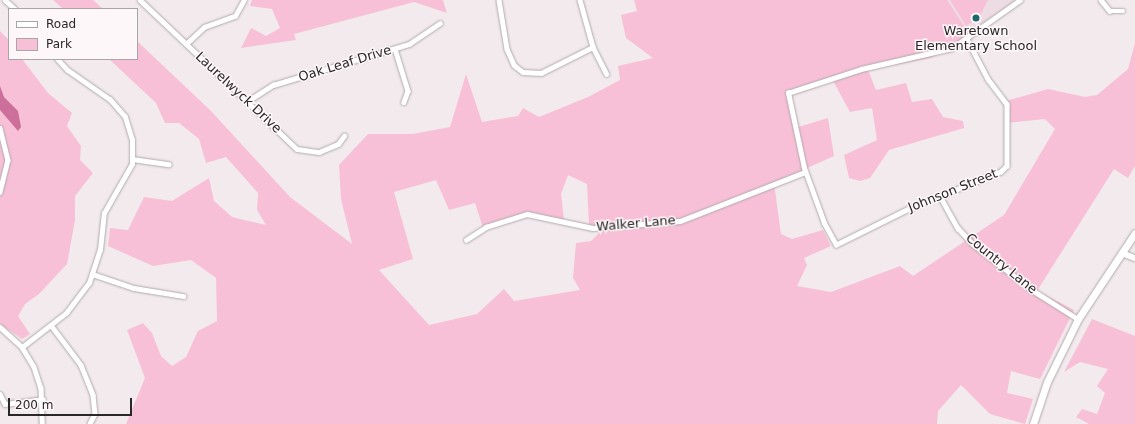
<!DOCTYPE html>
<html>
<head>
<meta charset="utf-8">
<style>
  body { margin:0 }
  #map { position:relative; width:1135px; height:424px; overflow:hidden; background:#f2eaed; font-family:"DejaVu Sans",sans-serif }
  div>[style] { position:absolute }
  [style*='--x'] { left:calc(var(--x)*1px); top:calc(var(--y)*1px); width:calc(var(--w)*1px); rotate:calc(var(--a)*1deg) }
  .built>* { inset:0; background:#eddce3 }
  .green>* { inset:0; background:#f8c0d7 }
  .water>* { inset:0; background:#cc6f9a }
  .roads { filter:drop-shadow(0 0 1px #b2aaad) drop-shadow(0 0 1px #b2aaad) }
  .minor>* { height:4.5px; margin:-2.25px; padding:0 2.25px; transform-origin:2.25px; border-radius:2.25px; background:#fff }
  .tertiary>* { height:5.5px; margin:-2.75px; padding:0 2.75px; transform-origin:2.75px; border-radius:2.75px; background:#fff }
  .trunk>* { height:7px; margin:-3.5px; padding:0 3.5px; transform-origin:3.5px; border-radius:3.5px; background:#fff }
  .dots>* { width:11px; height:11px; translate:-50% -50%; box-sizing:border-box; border:2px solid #fef7fa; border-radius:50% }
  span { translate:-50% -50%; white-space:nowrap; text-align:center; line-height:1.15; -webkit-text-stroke:3px #fef7fa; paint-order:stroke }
  .poi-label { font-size:13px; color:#2a2728 }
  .street-label { font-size:13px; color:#2a2728 }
  .legend { position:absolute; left:8px; top:8px; width:130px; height:52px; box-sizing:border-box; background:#fef7fa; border:1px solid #a9a4a6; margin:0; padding:5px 7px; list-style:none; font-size:12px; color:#2a2728 }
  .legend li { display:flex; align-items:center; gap:8px; height:20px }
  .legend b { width:20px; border:1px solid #a9a4a6 }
  .scale { position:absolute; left:8px; top:398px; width:124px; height:18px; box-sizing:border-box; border:2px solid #2a2728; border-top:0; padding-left:5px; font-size:12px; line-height:14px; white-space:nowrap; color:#2a2728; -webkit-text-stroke:3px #fef7fa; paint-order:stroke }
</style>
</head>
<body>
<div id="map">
  <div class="built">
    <div style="clip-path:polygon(945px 0,1020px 0,967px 39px)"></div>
  </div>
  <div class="green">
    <div style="clip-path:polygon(53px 0,93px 0,103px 9px,63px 9px)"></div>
    <div style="clip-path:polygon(252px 0,443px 0,447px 13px,414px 2px,294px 34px,296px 40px,241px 48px,251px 28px,266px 36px,280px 28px,272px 9px,250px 6px)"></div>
    <div style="clip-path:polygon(evenodd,634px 0,947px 0,972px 38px,931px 58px,868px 70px,876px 90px,906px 83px,912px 102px,932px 99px,943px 117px,963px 121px,964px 128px,889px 150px,870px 178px,860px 181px,849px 178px,844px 155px,877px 140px,872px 108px,850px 112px,832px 79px,788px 93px,795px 128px,828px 118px,834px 156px,774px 183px,781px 234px,792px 239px,823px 230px,831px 246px,804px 258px,807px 265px,797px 286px,831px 292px,900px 266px,913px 276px,1004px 215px,1055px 129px,1045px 119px,1007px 123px,1006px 101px,1048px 89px,1085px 97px,1097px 95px,1128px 69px,1135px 43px,1135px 166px,1128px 178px,1114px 169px,1037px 291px,1074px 310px,1040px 379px,1011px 371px,1007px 393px,1033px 399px,1025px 424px,990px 414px,961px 385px,938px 411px,937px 424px,126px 424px,145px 378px,127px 330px,143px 323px,152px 333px,161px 356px,172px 366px,186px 357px,198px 331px,217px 321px,216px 278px,191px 260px,153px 266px,108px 246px,110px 228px,128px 230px,144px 197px,172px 201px,209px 178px,214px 201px,232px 217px,266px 225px,257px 210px,258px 193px,226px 157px,206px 163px,199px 139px,179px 123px,165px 123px,156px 103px,109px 59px,137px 59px,137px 41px,211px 111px,290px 197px,352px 244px,341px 199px,339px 165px,368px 134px,413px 134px,450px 127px,466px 74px,482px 122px,518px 116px,523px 108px,539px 117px,588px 97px,620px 80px,618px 66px,653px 58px,626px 38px,621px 15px,637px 11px,634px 0,568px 175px,587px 184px,589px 226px,602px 230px,591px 241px,576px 243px,573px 278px,580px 290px,514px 301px,504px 289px,477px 314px,429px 325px,379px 270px,413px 259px,394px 192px,436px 180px,449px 210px,475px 203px,483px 228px,528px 215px,564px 220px,561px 194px,568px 175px)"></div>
    <div style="clip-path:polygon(950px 0,988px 0,980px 16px,966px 26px)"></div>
    <div style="clip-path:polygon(0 31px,9px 40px,9px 59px,22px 59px,48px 93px,72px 113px,67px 126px,81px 146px,80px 160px,93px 173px,75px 196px,75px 220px,67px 264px,39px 294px,25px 304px,18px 316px,30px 334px,22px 339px,0 324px)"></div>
    <div style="clip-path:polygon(1092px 319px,1135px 336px,1135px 424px,1089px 424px,1076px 417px,1082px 409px,1097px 414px,1105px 393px,1097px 386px,1108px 369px,1080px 362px,1064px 372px)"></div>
  </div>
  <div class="water">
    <div style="clip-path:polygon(0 86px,4px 97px,18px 111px,21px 127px,18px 131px,0 110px)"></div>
  </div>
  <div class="roads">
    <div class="minor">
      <div style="--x:5;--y:0;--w:13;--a:42"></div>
      <div style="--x:140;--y:0;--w:216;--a:43.5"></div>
      <div style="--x:297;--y:149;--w:22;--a:8"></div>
      <div style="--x:319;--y:152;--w:21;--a:-23"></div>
      <div style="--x:338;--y:144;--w:10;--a:-53"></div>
      <div style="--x:499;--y:0;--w:50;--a:80.7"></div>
      <div style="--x:507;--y:49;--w:17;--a:66"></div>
      <div style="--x:514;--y:65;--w:11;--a:38"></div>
      <div style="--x:523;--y:72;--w:18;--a:3"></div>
      <div style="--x:541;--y:73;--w:58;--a:-26.6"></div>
      <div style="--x:580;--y:0;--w:49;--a:74.5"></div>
      <div style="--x:593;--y:47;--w:30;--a:63"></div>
      <div style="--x:1101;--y:0;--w:14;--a:51"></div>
      <div style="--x:1110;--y:11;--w:13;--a:0"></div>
      <div style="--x:967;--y:39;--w:45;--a:62.3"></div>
      <div style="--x:988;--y:79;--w:31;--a:53"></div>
      <div style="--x:1007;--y:104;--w:62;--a:90"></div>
      <div style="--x:1007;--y:166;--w:8;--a:135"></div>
      <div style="--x:1001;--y:172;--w:99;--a:158.1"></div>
      <div style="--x:909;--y:209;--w:81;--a:153.7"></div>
      <div style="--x:836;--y:245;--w:25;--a:-119"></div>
      <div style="--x:824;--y:223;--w:59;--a:-110"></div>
      <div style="--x:804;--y:168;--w:77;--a:-102"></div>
      <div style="--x:788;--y:93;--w:77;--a:-18.2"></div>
      <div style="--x:861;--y:69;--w:93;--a:-13"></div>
      <div style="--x:952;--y:48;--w:83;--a:-35.2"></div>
      <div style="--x:186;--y:44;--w:25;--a:-43"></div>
      <div style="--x:204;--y:27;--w:33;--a:-20"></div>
      <div style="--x:235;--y:16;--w:18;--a:-61"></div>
      <div style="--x:395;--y:49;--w:44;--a:72.8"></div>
      <div style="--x:408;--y:91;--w:12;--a:110"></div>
      <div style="--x:248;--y:101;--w:30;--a:-33"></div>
      <div style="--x:273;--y:85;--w:142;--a:-16.8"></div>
      <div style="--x:409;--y:44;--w:37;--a:-34"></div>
      <div style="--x:0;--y:128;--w:33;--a:76"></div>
      <div style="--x:8;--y:160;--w:33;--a:104"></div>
      <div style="--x:132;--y:159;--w:37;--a:8"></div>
      <div style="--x:940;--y:196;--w:37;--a:61"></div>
      <div style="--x:958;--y:228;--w:22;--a:47"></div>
      <div style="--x:973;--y:244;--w:75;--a:37.9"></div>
      <div style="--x:1032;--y:290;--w:54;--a:32.2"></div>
      <div style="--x:466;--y:240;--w:24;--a:-33"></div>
      <div style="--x:486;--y:227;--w:43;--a:-17.6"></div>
      <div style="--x:527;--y:214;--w:67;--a:12"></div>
      <div style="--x:593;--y:228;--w:87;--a:-4.6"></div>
      <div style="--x:680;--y:221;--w:134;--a:-21.4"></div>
      <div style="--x:92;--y:274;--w:44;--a:18.4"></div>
      <div style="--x:134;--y:288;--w:50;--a:9.3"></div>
      <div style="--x:51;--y:325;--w:50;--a:53.1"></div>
      <div style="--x:81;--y:365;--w:32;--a:68"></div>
      <div style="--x:93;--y:395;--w:19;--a:84"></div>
      <div style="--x:95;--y:414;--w:11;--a:117"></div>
      <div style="--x:0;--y:327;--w:30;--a:42"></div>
      <div style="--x:22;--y:347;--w:23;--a:59"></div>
      <div style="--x:34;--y:367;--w:22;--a:72"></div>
      <div style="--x:41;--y:388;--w:36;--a:88"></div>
      <div style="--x:22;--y:347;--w:56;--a:-37.7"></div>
      <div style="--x:66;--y:313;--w:38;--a:-53"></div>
      <div style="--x:89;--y:283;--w:35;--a:-72"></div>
      <div style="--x:100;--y:250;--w:37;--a:-84"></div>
      <div style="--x:104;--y:213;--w:56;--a:-60.3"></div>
      <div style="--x:132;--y:164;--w:24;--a:-90"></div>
      <div style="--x:132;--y:140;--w:24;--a:-107"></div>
      <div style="--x:125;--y:117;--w:23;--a:-131"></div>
      <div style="--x:110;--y:100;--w:52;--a:-145.1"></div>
      <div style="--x:67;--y:70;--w:15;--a:-132"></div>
      <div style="--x:0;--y:394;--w:11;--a:63"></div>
      <div style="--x:5;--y:404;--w:38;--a:-7"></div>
    </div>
    <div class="tertiary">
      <div style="--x:1122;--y:253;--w:14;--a:21"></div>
    </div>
    <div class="trunk">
      <div style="--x:1033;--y:424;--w:44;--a:-71.6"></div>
      <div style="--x:1047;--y:382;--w:70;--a:-63.8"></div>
      <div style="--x:1078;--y:319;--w:103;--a:-56.5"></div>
    </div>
  </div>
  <div class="dots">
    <div style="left:976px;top:18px;background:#1b686d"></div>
  </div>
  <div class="poi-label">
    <span style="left:976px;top:39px">Waretown<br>Elementary School</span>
  </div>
  <div class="street-label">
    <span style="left:345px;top:64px;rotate:-17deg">Oak Leaf Drive</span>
    <span style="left:238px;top:93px;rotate:43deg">Laurelwyck Drive</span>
    <span style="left:953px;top:191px;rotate:-22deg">Johnson Street</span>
    <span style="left:636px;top:224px;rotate:-5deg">Walker Lane</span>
    <span style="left:1001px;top:264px;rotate:39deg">Country Lane</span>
  </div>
  <ul class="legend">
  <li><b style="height:5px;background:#fff"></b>Road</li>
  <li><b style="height:11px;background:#f8c0d7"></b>Park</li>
  </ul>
  <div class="scale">200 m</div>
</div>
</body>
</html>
